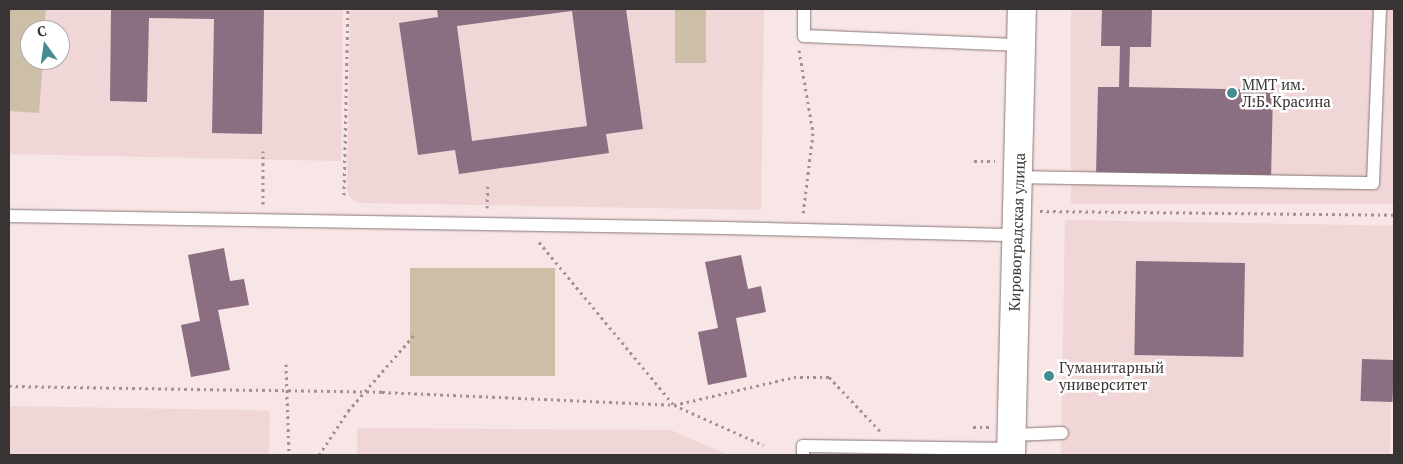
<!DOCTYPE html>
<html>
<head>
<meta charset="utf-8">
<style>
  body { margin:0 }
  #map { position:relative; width:1403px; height:464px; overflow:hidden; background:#f8e5e6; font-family:"PT Serif",serif }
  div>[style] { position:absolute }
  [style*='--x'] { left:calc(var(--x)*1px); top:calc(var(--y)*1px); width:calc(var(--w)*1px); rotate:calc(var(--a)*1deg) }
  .built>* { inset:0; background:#f0d6d7; transform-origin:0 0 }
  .green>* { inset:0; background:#cdbfa7; transform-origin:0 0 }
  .building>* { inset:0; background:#8b6e81; transform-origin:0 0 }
  .path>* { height:3px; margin-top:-1.5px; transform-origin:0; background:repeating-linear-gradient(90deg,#9f9192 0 2.5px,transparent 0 6.5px) }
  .roads { filter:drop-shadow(0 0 1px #877778) drop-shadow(0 0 1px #877778) }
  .service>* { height:12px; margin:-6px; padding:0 6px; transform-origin:6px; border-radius:6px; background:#fff }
  .tertiary>* { height:28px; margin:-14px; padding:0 14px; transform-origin:14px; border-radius:14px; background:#fff }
  .dots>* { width:14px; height:14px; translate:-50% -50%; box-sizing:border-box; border:2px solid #fff; border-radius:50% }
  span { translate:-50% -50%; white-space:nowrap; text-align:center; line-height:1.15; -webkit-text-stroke:5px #fff; paint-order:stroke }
  .poi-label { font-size:15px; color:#3a3333 }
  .left { translate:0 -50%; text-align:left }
  .street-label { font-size:15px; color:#3a3333 }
  .frame { position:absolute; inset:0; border:10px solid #3a3333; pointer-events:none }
  .north { position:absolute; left:20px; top:20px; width:50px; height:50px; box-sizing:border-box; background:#fff; border:1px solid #b0adad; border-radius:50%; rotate:346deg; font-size:14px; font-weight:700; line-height:20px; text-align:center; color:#3a3333 }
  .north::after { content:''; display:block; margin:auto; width:18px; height:22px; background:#448c90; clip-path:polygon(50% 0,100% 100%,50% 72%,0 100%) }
</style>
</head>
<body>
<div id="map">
  <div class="built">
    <div style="clip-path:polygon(evenodd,9px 9px,343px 9px,341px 161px,9px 154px,9px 9px,30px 30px,60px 30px,60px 60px,30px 60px,30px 30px)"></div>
    <div style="clip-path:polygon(350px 9px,764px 9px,761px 210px,360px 203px,354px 201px,349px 196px,347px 189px)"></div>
    <div style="left:1071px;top:9px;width:323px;height:195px"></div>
    <div style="left:1065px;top:220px;width:329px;height:235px;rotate:1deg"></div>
    <div style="left:9px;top:406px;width:261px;height:49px;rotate:1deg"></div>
    <div style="clip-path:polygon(357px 428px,671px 430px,728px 455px,357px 455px)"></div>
  </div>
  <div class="green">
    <div style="clip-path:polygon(9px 9px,46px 9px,44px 30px,30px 30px,30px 60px,43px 60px,39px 113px,9px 111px)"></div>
    <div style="left:675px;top:9px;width:31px;height:54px"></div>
    <div style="left:410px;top:268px;width:145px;height:108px"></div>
  </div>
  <div class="building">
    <div style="clip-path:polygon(111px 9px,264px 9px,262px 134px,212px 133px,214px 19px,149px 18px,147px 102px,110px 101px)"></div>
    <div style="clip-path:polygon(evenodd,437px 9px,626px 9px,643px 129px,606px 134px,609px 153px,459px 174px,455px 150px,418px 155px,399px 23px,438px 17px,437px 9px,572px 11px,587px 126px,472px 141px,457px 26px,572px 11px)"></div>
    <div style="clip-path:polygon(1102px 9px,1152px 9px,1151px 47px,1130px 47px,1129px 87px,1273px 90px,1271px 180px,1096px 176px,1098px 87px,1119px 87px,1120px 46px,1101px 46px)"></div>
    <div style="clip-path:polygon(224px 248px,230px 281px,244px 279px,249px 305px,218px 310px,230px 370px,191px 377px,181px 325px,200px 321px,188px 255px)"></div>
    <div style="clip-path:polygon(741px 255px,748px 289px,761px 286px,766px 312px,736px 318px,747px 377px,708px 385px,698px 332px,718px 328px,705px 262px)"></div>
    <div style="left:1136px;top:261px;width:109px;height:94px;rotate:1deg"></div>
    <div style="left:1362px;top:359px;width:32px;height:42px;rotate:2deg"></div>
  </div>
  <div class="path">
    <div style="--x:799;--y:50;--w:84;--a:80.4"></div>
    <div style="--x:813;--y:133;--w:83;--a:97"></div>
    <div style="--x:974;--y:161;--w:21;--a:0"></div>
    <div style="--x:344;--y:195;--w:186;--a:-88.8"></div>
    <div style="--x:263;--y:204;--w:53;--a:-90"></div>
    <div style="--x:487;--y:208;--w:24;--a:-88"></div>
    <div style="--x:1040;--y:211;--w:354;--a:0.6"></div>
    <div style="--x:539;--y:242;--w:212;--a:50.4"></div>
    <div style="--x:674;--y:405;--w:123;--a:-13.1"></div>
    <div style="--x:794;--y:377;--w:35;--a:0"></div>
    <div style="--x:829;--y:377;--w:74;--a:46.6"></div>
    <div style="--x:286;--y:364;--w:91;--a:88.1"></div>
    <div style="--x:9;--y:386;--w:373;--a:0.9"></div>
    <div style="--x:382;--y:392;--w:292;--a:2.5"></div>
    <div style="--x:674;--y:405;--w:98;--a:24.2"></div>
    <div style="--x:973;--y:427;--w:16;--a:0"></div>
    <div style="--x:319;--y:455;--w:53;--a:-56.6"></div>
    <div style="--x:348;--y:411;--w:102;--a:-49"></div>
  </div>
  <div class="roads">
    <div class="service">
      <div style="--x:804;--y:9;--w:27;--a:90"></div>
      <div style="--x:804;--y:36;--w:218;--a:2.4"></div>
      <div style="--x:1018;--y:177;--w:355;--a:1"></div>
      <div style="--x:1373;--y:183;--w:174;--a:-87.7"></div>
      <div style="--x:9;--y:216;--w:715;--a:0.96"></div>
      <div style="--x:724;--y:228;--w:293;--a:1.4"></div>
      <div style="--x:1012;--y:435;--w:50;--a:-2.3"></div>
      <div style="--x:803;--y:455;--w:9;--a:-90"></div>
      <div style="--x:803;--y:446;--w:208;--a:0.8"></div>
    </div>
    <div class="tertiary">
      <div style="--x:1011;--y:455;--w:446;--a:-88.6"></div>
    </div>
  </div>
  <div class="dots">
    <div style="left:1232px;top:93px;background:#448c90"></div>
    <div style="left:1049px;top:376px;background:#448c90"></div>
  </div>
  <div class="poi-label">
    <span class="left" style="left:1242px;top:93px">ММТ им.<br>Л.Б. Красина</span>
    <span class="left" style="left:1059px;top:376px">Гуманитарный<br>университет</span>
  </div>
  <div class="street-label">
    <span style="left:1017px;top:232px;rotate:-88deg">Кировоградская улица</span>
  </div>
  <div class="frame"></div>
  <div class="north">С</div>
</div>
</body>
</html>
